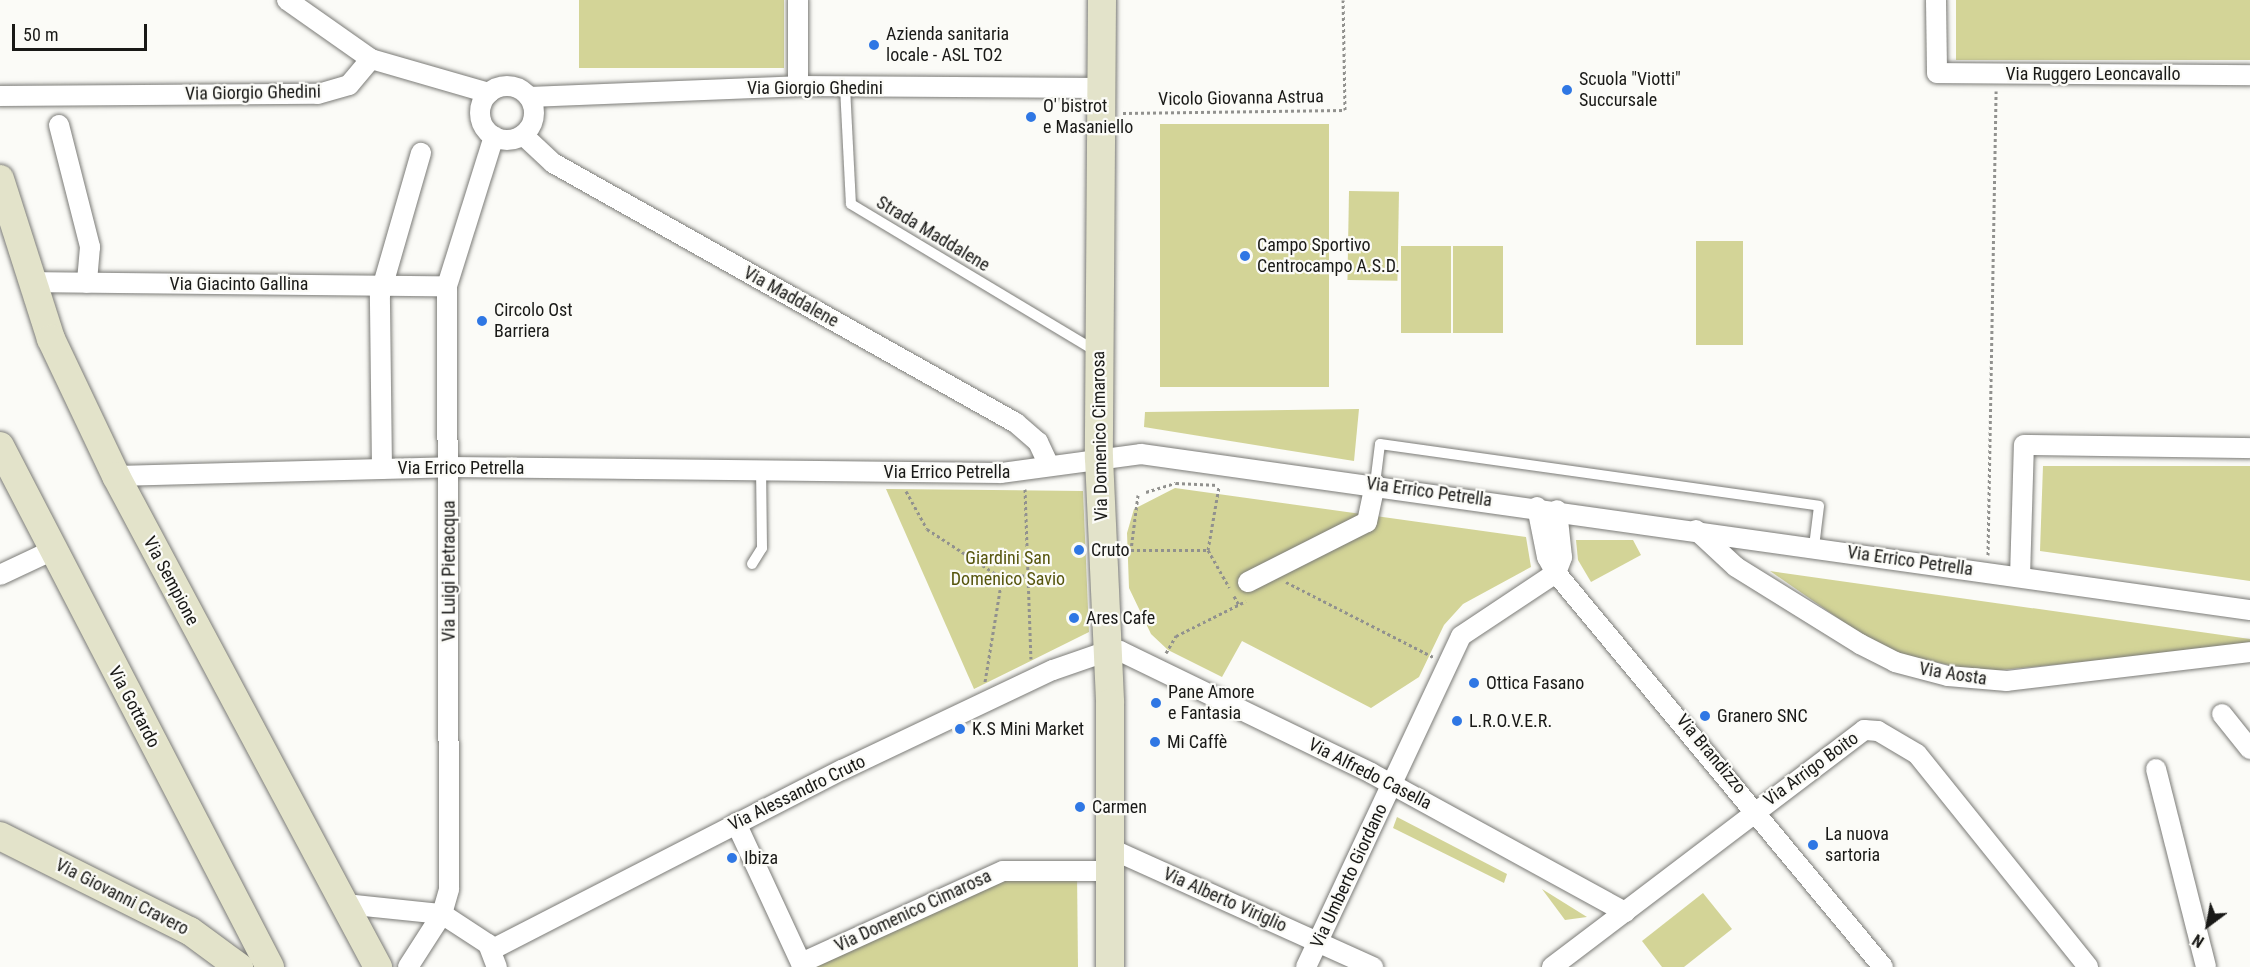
<!DOCTYPE html>
<html>
<head>
<meta charset="utf-8">
<style>
  body { margin:0 }
  #map { position:relative; width:2250px; height:967px; overflow:hidden; background:#fbfbf7; font-family:"Roboto Condensed",sans-serif }
  div>[style] { position:absolute }
  [style*='--x'] { left:calc(var(--x)*1px); top:calc(var(--y)*1px); width:calc(var(--w)*1px); rotate:calc(var(--a)*1deg) }
  .green>* { inset:0; background:#d3d497; transform-origin:0 0 }
  .path>* { height:3px; margin-top:-1.5px; transform-origin:0; background:repeating-linear-gradient(90deg,#91918e 0 3px,transparent 0 6px) }
  .roads { filter:drop-shadow(0 0 2px #7b7b77) drop-shadow(0 0 2px #7b7b77) }
  .lane>* { height:10px; margin:-5px; padding:0 5px; transform-origin:5px; border-radius:5px; background:#fff }
  .street>* { height:20px; margin:-10px; padding:0 10px; transform-origin:10px; border-radius:10px; background:#fff }
  .street>.ring { margin:-10px; padding:0; box-sizing:content-box; background:none; border:20px solid #fff; border-radius:50% }
  .secondary>* { height:28px; margin:-14px; padding:0 14px; transform-origin:14px; border-radius:14px; background:#e3e3ca }
  .dots>* { width:16px; height:16px; translate:-50% -50%; box-sizing:border-box; border:3px solid #fbfbf7; border-radius:50% }
  span { translate:-50% -50%; white-space:nowrap; text-align:center; line-height:1.15; -webkit-text-stroke:4.5px #fbfbf7; paint-order:stroke }
  .poi-label { font-size:18px; color:#191917 }
  .left { translate:0 -50%; text-align:left }
  .street-label { font-size:18px; color:#191917 }
  .park-label { font-size:18px; color:#56550d }
  .north { position:absolute; left:2178px; top:895px; width:60px; height:60px; -webkit-text-stroke:4px #fbfbf7; paint-order:stroke; rotate:212deg; font-size:16px; font-weight:700; line-height:24px; text-align:center; color:#191917 }
  .north::after { content:''; display:block; margin:auto; width:21px; height:27px; background:#191917; clip-path:polygon(50% 0,100% 100%,50% 72%,0 100%) }
  .scale { position:absolute; left:12px; top:24px; width:135px; height:27px; box-sizing:border-box; border:3px solid #191917; border-top:0; padding-left:8px; font-size:18px; line-height:21px; white-space:nowrap; color:#191917; -webkit-text-stroke:4px #fbfbf7; paint-order:stroke }
</style>
</head>
<body>
<div id="map">
  <div class="green">
    <div style="left:579px;top:0;width:205px;height:68px"></div>
    <div style="left:1956px;top:0;width:294px;height:60px"></div>
    <div style="left:1160px;top:124px;width:169px;height:263px"></div>
    <div style="left:1349px;top:191px;width:50px;height:89px;rotate:1deg"></div>
    <div style="left:1696px;top:241px;width:47px;height:104px"></div>
    <div style="left:1401px;top:246px;width:50px;height:87px"></div>
    <div style="left:1453px;top:246px;width:50px;height:87px"></div>
    <div style="clip-path:polygon(1359px 409px,1354px 461px,1144px 427px,1145px 412px)"></div>
    <div style="clip-path:polygon(2043px 466px,2250px 466px,2250px 581px,2040px 551px)"></div>
    <div style="clip-path:polygon(1175px 488px,1526px 537px,1531px 567px,1463px 604px,1444px 625px,1419px 677px,1371px 708px,1242px 641px,1222px 677px,1168px 650px,1151px 634px,1129px 588px,1127px 533px,1134px 509px)"></div>
    <div style="clip-path:polygon(886px 489px,1083px 491px,1089px 632px,974px 689px)"></div>
    <div style="clip-path:polygon(1576px 540px,1633px 540px,1641px 555px,1591px 582px,1578px 560px)"></div>
    <div style="clip-path:polygon(1770px 571px,2250px 639px,2250px 645px,1981px 672px,1899px 654px,1871px 641px)"></div>
    <div style="clip-path:polygon(1397px 817px,1507px 874px,1504px 883px,1393px 828px)"></div>
    <div style="clip-path:polygon(1003px 871px,1077px 872px,1078px 967px,802px 967px)"></div>
    <div style="clip-path:polygon(1542px 889px,1587px 917px,1565px 920px)"></div>
    <div style="clip-path:polygon(1703px 893px,1732px 929px,1684px 967px,1662px 967px,1642px 941px)"></div>
  </div>
  <div class="path">
    <div style="--x:1123;--y:113;--w:222;--a:-0.8"></div>
    <div style="--x:1345;--y:110;--w:110;--a:-91"></div>
    <div style="--x:1025;--y:489;--w:170;--a:88"></div>
    <div style="--x:906;--y:491;--w:43;--a:61.1"></div>
    <div style="--x:927;--y:529;--w:90;--a:33.2"></div>
    <div style="--x:1002;--y:578;--w:105;--a:99.3"></div>
    <div style="--x:1146;--y:492;--w:31;--a:-17"></div>
    <div style="--x:1176;--y:483;--w:42;--a:2.7"></div>
    <div style="--x:1138;--y:495;--w:55;--a:97.3"></div>
    <div style="--x:1131;--y:550;--w:77;--a:0"></div>
    <div style="--x:1208;--y:550;--w:43;--a:60.4"></div>
    <div style="--x:1208;--y:550;--w:65;--a:-80.2"></div>
    <div style="--x:1988;--y:555;--w:464;--a:-89"></div>
    <div style="--x:1003;--y:578;--w:25;--a:-7"></div>
    <div style="--x:1286;--y:582;--w:165;--a:27"></div>
    <div style="--x:1234;--y:596;--w:10;--a:61"></div>
    <div style="--x:1166;--y:653;--w:20;--a:-60"></div>
    <div style="--x:1176;--y:636;--w:78;--a:-26.6"></div>
  </div>
  <div class="roads">
    <div class="lane">
      <div style="--x:845;--y:87;--w:117;--a:87.1"></div>
      <div style="--x:851;--y:204;--w:286;--a:31"></div>
      <div style="--x:1375;--y:484;--w:40;--a:-82.9"></div>
      <div style="--x:1380;--y:444;--w:443;--a:8"></div>
      <div style="--x:1819;--y:506;--w:41;--a:97"></div>
      <div style="--x:752;--y:564;--w:19;--a:-58"></div>
      <div style="--x:762;--y:548;--w:77;--a:-90.7"></div>
    </div>
    <div class="street">
      <div style="--x:287;--y:0;--w:103;--a:35.1"></div>
      <div style="--x:371;--y:59;--w:123;--a:16.1"></div>
      <div style="--x:1936;--y:0;--w:73;--a:89.2"></div>
      <div style="--x:1937;--y:73;--w:313;--a:0.4"></div>
      <div style="--x:798;--y:86;--w:86;--a:-90"></div>
      <div class="ring" style="left:480px;top:86px;width:34px;height:34px"></div>
      <div style="--x:0;--y:96;--w:318;--a:-0.4"></div>
      <div style="--x:318;--y:94;--w:32;--a:-16"></div>
      <div style="--x:349;--y:85;--w:34;--a:-50"></div>
      <div style="--x:529;--y:97;--w:269;--a:-2.3"></div>
      <div style="--x:798;--y:86;--w:303;--a:0.4"></div>
      <div style="--x:59;--y:125;--w:126;--a:75.7"></div>
      <div style="--x:90;--y:247;--w:36;--a:95"></div>
      <div style="--x:523;--y:135;--w:41;--a:43"></div>
      <div style="--x:553;--y:163;--w:531;--a:29.32"></div>
      <div style="--x:1016;--y:423;--w:29;--a:41"></div>
      <div style="--x:1038;--y:442;--w:26;--a:65"></div>
      <div style="--x:31;--y:282;--w:416;--a:0.6"></div>
      <div style="--x:382;--y:469;--w:174;--a:-90.7"></div>
      <div style="--x:380;--y:295;--w:148;--a:-73.9"></div>
      <div style="--x:116;--y:476;--w:333;--a:-1.5"></div>
      <div style="--x:449;--y:467;--w:552;--a:0.62"></div>
      <div style="--x:1001;--y:473;--w:141;--a:-7.7"></div>
      <div style="--x:1141;--y:454;--w:1120;--a:8.01"></div>
      <div style="--x:1537;--y:507;--w:51;--a:78.7"></div>
      <div style="--x:1547;--y:557;--w:18;--a:61"></div>
      <div style="--x:1556;--y:573;--w:512;--a:50.31"></div>
      <div style="--x:1696;--y:530;--w:54;--a:42.8"></div>
      <div style="--x:1736;--y:567;--w:146;--a:31.8"></div>
      <div style="--x:1860;--y:644;--w:39;--a:27"></div>
      <div style="--x:1895;--y:662;--w:55;--a:14.8"></div>
      <div style="--x:1948;--y:676;--w:59;--a:4.8"></div>
      <div style="--x:2007;--y:681;--w:245;--a:-6.8"></div>
      <div style="--x:0;--y:575;--w:56;--a:-25.2"></div>
      <div style="--x:2020;--y:577;--w:132;--a:-88.3"></div>
      <div style="--x:2024;--y:445;--w:226;--a:0.8"></div>
      <div style="--x:1248;--y:582;--w:133;--a:-26.8"></div>
      <div style="--x:1367;--y:522;--w:39;--a:-78"></div>
      <div style="--x:2222;--y:714;--w:45;--a:51.3"></div>
      <div style="--x:2156;--y:769;--w:204;--a:75.8"></div>
      <div style="--x:736;--y:823;--w:154;--a:65.1"></div>
      <div style="--x:801;--y:963;--w:222;--a:-24.5"></div>
      <div style="--x:1003;--y:871;--w:107;--a:0"></div>
      <div style="--x:1109;--y:848;--w:290;--a:24.3"></div>
      <div style="--x:345;--y:904;--w:98;--a:5.9"></div>
      <div style="--x:442;--y:914;--w:55;--a:33.1"></div>
      <div style="--x:488;--y:944;--w:25;--a:69"></div>
      <div style="--x:493;--y:949;--w:392;--a:-27.2"></div>
      <div style="--x:842;--y:770;--w:233;--a:-25.4"></div>
      <div style="--x:1053;--y:670;--w:58;--a:-19.1"></div>
      <div style="--x:1108;--y:651;--w:12;--a:0"></div>
      <div style="--x:1120;--y:651;--w:279;--a:25.9"></div>
      <div style="--x:1371;--y:773;--w:290;--a:28.7"></div>
      <div style="--x:408;--y:967;--w:63;--a:-57.3"></div>
      <div style="--x:442;--y:914;--w:26;--a:-74"></div>
      <div style="--x:449;--y:889;--w:603;--a:-90.19"></div>
      <div style="--x:447;--y:286;--w:157;--a:-72.6"></div>
      <div style="--x:1306;--y:967;--w:365;--a:-64.9"></div>
      <div style="--x:1461;--y:636;--w:114;--a:-33.6"></div>
      <div style="--x:1556;--y:573;--w:17;--a:-69"></div>
      <div style="--x:1562;--y:557;--w:47;--a:-96.1"></div>
      <div style="--x:1552;--y:967;--w:392;--a:-37.2"></div>
      <div style="--x:1864;--y:730;--w:14;--a:4"></div>
      <div style="--x:1878;--y:731;--w:45;--a:30.5"></div>
      <div style="--x:1917;--y:754;--w:273;--a:51.2"></div>
    </div>
    <div class="secondary">
      <div style="--x:1102;--y:0;--w:458;--a:90.4"></div>
      <div style="--x:1099;--y:458;--w:245;--a:87.4"></div>
      <div style="--x:1110;--y:703;--w:264;--a:90"></div>
      <div style="--x:0;--y:179;--w:168;--a:72.3"></div>
      <div style="--x:51;--y:339;--w:152;--a:64.6"></div>
      <div style="--x:116;--y:476;--w:557;--a:61.92"></div>
      <div style="--x:0;--y:446;--w:587;--a:62.61"></div>
      <div style="--x:0;--y:836;--w:212;--a:26.6"></div>
      <div style="--x:190;--y:931;--w:61;--a:36.3"></div>
    </div>
  </div>
  <div class="dots">
    <div style="left:874px;top:45px;background:#2f77e4"></div>
    <div style="left:1567px;top:90px;background:#2f77e4"></div>
    <div style="left:1031px;top:117px;background:#2f77e4"></div>
    <div style="left:1245px;top:256px;background:#2f77e4"></div>
    <div style="left:482px;top:321px;background:#2f77e4"></div>
    <div style="left:1079px;top:550px;background:#2f77e4"></div>
    <div style="left:1074px;top:618px;background:#2f77e4"></div>
    <div style="left:1474px;top:683px;background:#2f77e4"></div>
    <div style="left:1156px;top:703px;background:#2f77e4"></div>
    <div style="left:1705px;top:716px;background:#2f77e4"></div>
    <div style="left:1457px;top:721px;background:#2f77e4"></div>
    <div style="left:960px;top:729px;background:#2f77e4"></div>
    <div style="left:1155px;top:742px;background:#2f77e4"></div>
    <div style="left:1080px;top:807px;background:#2f77e4"></div>
    <div style="left:1813px;top:845px;background:#2f77e4"></div>
    <div style="left:732px;top:858px;background:#2f77e4"></div>
  </div>
  <div class="poi-label">
    <span class="left" style="left:886px;top:45px">Azienda sanitaria<br>locale - ASL TO2</span>
    <span class="left" style="left:1579px;top:90px">Scuola "Viotti"<br>Succursale</span>
    <span class="left" style="left:1043px;top:117px">O' bistrot<br>e Masaniello</span>
    <span class="left" style="left:1257px;top:256px">Campo Sportivo<br>Centrocampo A.S.D.</span>
    <span class="left" style="left:494px;top:321px">Circolo Ost<br>Barriera</span>
    <span class="left" style="left:1091px;top:550px">Cruto</span>
    <span class="left" style="left:1086px;top:618px">Ares Cafe</span>
    <span class="left" style="left:1486px;top:683px">Ottica Fasano</span>
    <span class="left" style="left:1168px;top:703px">Pane Amore<br>e Fantasia</span>
    <span class="left" style="left:1717px;top:716px">Granero SNC</span>
    <span class="left" style="left:1469px;top:721px">L.R.O.V.E.R.</span>
    <span class="left" style="left:972px;top:729px">K.S Mini Market</span>
    <span class="left" style="left:1167px;top:742px">Mi Caffè</span>
    <span class="left" style="left:1092px;top:807px">Carmen</span>
    <span class="left" style="left:1825px;top:845px">La nuova<br>sartoria</span>
    <span class="left" style="left:744px;top:858px">Ibiza</span>
  </div>
  <div class="street-label">
    <span style="left:2093px;top:74px">Via Ruggero Leoncavallo</span>
    <span style="left:815px;top:88px">Via Giorgio Ghedini</span>
    <span style="left:253px;top:93px;rotate:-1deg">Via Giorgio Ghedini</span>
    <span style="left:1241px;top:98px;rotate:-1deg">Vicolo Giovanna Astrua</span>
    <span style="left:933px;top:234px;rotate:31deg">Strada Maddalene</span>
    <span style="left:239px;top:284px">Via Giacinto Gallina</span>
    <span style="left:791px;top:297px;rotate:29deg">Via Maddalene</span>
    <span style="left:1100px;top:436px;rotate:-91deg">Via Domenico Cimarosa</span>
    <span style="left:461px;top:468px">Via Errico Petrella</span>
    <span style="left:947px;top:472px">Via Errico Petrella</span>
    <span style="left:1429px;top:492px;rotate:8deg">Via Errico Petrella</span>
    <span style="left:1910px;top:561px;rotate:8deg">Via Errico Petrella</span>
    <span style="left:449px;top:571px;rotate:-90deg">Via Luigi Pietracqua</span>
    <span style="left:171px;top:581px;rotate:62deg">Via Sempione</span>
    <span style="left:1953px;top:674px;rotate:9deg">Via Aosta</span>
    <span style="left:134px;top:707px;rotate:62deg">Via Gottardo</span>
    <span style="left:1711px;top:754px;rotate:50deg">Via Brandizzo</span>
    <span style="left:1811px;top:769px;rotate:-36deg">Via Arrigo Boito</span>
    <span style="left:1370px;top:774px;rotate:27deg">Via Alfredo Casella</span>
    <span style="left:797px;top:793px;rotate:-26deg">Via Alessandro Cruto</span>
    <span style="left:1349px;top:876px;rotate:-65deg">Via Umberto Giordano</span>
    <span style="left:122px;top:897px;rotate:27deg">Via Giovanni Cravero</span>
    <span style="left:1225px;top:900px;rotate:24deg">Via Alberto Viriglio</span>
    <span style="left:913px;top:911px;rotate:-25deg">Via Domenico Cimarosa</span>
  </div>
  <div class="park-label">
    <span style="left:1008px;top:569px">Giardini San<br>Domenico Savio</span>
  </div>
  <div class="north">N</div>
  <div class="scale">50 m</div>
</div>
</body>
</html>
